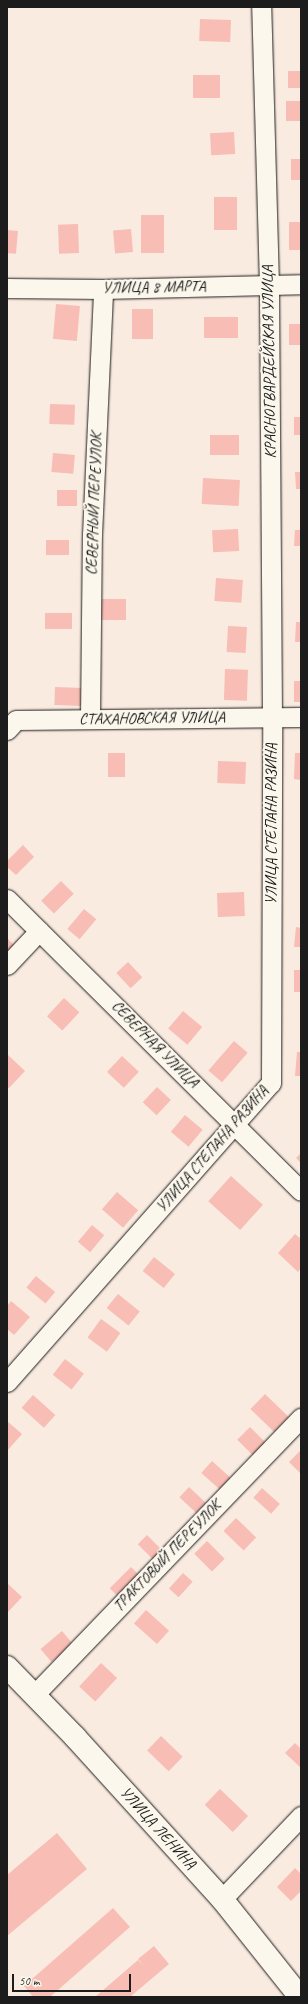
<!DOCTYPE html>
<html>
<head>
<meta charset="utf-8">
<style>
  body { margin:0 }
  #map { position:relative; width:308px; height:2004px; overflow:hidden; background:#faebe1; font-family:Caveat,sans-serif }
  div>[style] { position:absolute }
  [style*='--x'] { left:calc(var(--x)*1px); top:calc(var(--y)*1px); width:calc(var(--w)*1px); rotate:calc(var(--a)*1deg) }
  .building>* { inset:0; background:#f8bdb4; transform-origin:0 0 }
  .roads { filter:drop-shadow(0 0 1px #1c1c1c) drop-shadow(0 0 1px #1c1c1c) }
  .street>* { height:19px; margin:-9.5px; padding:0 9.5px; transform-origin:9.5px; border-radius:9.5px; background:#fbf7ec }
  .secondary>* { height:22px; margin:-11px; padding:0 11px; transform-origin:11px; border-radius:11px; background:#fbf7ec }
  span { translate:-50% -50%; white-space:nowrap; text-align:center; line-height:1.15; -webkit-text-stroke:4px #fbf7ec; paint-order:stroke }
  .street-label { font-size:16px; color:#1c1c1c }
  .frame { position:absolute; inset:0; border:8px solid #1c1c1c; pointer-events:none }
  .scale { position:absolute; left:12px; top:1974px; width:119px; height:18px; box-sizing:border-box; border:2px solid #1c1c1c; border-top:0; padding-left:5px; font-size:12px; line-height:14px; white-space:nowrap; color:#1c1c1c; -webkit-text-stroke:3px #fbf7ec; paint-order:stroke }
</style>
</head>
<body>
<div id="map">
  <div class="building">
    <div style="left:200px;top:19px;width:31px;height:22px;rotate:2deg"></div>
    <div style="left:288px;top:71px;width:13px;height:17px"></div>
    <div style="left:193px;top:75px;width:27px;height:23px"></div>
    <div style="left:286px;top:101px;width:15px;height:20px"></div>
    <div style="left:234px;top:132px;width:22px;height:24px;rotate:87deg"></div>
    <div style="left:291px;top:159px;width:10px;height:21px"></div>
    <div style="left:214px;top:197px;width:23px;height:33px"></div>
    <div style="left:141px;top:215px;width:23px;height:38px"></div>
    <div style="left:289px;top:222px;width:12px;height:28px"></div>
    <div style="left:78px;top:224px;width:29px;height:20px;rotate:88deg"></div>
    <div style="left:131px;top:229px;width:23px;height:18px;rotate:85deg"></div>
    <div style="left:7px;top:230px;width:11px;height:23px;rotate:5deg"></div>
    <div style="left:56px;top:304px;width:24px;height:35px;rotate:5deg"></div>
    <div style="left:132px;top:309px;width:21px;height:30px"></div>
    <div style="left:238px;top:317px;width:21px;height:34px;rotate:90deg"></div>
    <div style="left:289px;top:324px;width:12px;height:21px"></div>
    <div style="left:50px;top:404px;width:25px;height:20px;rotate:2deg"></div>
    <div style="left:294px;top:417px;width:7px;height:18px"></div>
    <div style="left:210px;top:435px;width:29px;height:20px"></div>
    <div style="left:53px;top:453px;width:22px;height:19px;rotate:5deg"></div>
    <div style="clip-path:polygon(295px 472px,301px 472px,301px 489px,296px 489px)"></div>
    <div style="left:203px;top:478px;width:37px;height:26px;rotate:3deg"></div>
    <div style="left:57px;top:490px;width:20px;height:16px"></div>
    <div style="left:238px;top:529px;width:22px;height:26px;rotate:87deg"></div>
    <div style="clip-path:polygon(295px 530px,301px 530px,301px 546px,294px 546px)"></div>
    <div style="left:46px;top:540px;width:23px;height:15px"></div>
    <div style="left:216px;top:578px;width:27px;height:23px;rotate:4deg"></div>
    <div style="left:126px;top:599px;width:21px;height:25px;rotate:90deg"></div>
    <div style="left:45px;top:613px;width:27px;height:16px"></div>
    <div style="clip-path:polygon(296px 622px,301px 622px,301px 642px,295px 642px)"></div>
    <div style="left:228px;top:626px;width:19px;height:26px;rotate:3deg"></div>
    <div style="left:225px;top:669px;width:23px;height:31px;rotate:2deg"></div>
    <div style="left:294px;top:681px;width:7px;height:21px"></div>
    <div style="left:55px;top:687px;width:28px;height:18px;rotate:2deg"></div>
    <div style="left:108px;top:753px;width:17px;height:24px"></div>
    <div style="clip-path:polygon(295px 753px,301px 753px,301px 780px,294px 779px)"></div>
    <div style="left:218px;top:761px;width:28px;height:22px;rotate:2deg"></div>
    <div style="clip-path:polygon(23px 845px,34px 857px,16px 875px,7px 867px,7px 861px)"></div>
    <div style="left:61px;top:881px;width:18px;height:28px;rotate:45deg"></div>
    <div style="left:244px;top:892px;width:24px;height:27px;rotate:88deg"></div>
    <div style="left:84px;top:909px;width:16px;height:26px;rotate:40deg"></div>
    <div style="clip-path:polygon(296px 927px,301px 928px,301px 947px,294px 947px)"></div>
    <div style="clip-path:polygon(7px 938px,14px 945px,7px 953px)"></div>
    <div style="left:128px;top:962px;width:21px;height:16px;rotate:47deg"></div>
    <div style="left:294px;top:970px;width:7px;height:22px"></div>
    <div style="left:64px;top:998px;width:21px;height:25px;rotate:43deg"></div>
    <div style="left:183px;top:1011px;width:25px;height:23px;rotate:40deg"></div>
    <div style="left:234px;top:1041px;width:18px;height:39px;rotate:41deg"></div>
    <div style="clip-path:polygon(297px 1052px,301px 1052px,301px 1076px,295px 1076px)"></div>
    <div style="clip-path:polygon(7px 1054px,25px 1071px,9px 1088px,7px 1087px)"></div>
    <div style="left:122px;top:1056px;width:23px;height:22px;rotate:43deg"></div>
    <div style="left:157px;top:1087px;width:19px;height:21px;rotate:43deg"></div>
    <div style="left:185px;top:1115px;width:23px;height:22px;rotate:40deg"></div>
    <div style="clip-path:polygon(301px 1153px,301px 1163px,296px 1158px)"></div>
    <div style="left:231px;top:1176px;width:43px;height:34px;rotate:42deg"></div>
    <div style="left:117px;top:1192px;width:28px;height:23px;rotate:41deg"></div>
    <div style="left:92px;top:1225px;width:16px;height:22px;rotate:40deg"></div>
    <div style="clip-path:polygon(295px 1234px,301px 1239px,301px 1268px,298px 1272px,278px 1253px)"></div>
    <div style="left:154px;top:1257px;width:27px;height:18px;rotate:39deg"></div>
    <div style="left:36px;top:1276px;width:25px;height:15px;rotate:40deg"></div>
    <div style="left:118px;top:1294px;width:28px;height:18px;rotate:39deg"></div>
    <div style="clip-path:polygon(11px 1301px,30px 1317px,14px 1335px,7px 1329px,7px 1306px)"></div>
    <div style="left:101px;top:1319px;width:24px;height:23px;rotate:36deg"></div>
    <div style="left:65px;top:1359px;width:24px;height:20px;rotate:38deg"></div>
    <div style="left:265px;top:1394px;width:33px;height:21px;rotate:44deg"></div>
    <div style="left:33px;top:1395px;width:30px;height:17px;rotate:42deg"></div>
    <div style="clip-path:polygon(7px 1421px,22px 1434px,7px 1451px)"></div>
    <div style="left:250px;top:1427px;width:24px;height:18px;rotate:45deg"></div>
    <div style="clip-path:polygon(301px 1450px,301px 1474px,289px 1462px)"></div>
    <div style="left:212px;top:1461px;width:25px;height:16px;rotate:42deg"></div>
    <div style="left:189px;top:1487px;width:23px;height:14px;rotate:43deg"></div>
    <div style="left:262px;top:1488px;width:24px;height:13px;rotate:42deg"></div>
    <div style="left:236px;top:1518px;width:28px;height:18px;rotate:44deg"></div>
    <div style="left:147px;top:1535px;width:24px;height:13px;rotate:45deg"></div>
    <div style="left:207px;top:1541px;width:25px;height:18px;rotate:45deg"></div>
    <div style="left:131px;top:1567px;width:13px;height:30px;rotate:45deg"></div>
    <div style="left:183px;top:1573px;width:13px;height:21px;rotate:42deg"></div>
    <div style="clip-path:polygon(7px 1583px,22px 1597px,7px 1613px)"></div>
    <div style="left:146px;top:1610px;width:31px;height:18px;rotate:42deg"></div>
    <div style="left:62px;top:1631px;width:17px;height:28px;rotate:50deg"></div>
    <div style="left:101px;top:1663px;width:22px;height:32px;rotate:43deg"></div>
    <div style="left:161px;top:1736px;width:30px;height:20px;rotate:44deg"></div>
    <div style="clip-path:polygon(295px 1743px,301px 1749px,301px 1768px,285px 1753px)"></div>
    <div style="left:220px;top:1789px;width:39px;height:22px;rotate:44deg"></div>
    <div style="clip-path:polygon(57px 1833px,87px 1869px,7px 1936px,7px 1875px)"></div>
    <div style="clip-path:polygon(295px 1868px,301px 1874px,301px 1891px,291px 1901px,277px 1887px)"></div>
    <div style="clip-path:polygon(113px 1908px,130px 1927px,50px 1997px,33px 1997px,24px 1986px)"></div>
    <div style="clip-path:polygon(154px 1946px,169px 1964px,130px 1997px,95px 1997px,138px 1960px,144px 1966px,138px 1959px)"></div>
  </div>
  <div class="roads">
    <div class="street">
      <div style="--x:7;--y:288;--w:96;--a:0.6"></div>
      <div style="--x:103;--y:289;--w:198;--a:-1.4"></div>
      <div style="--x:90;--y:719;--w:184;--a:-89.4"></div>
      <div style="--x:92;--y:535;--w:246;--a:-87.4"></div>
      <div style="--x:7;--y:730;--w:13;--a:-48"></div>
      <div style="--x:16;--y:720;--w:285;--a:-0.6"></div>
      <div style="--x:7;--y:899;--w:414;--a:44.8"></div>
      <div style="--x:7;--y:965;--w:47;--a:-46.7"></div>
      <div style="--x:7;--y:1382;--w:399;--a:-48.6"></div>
      <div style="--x:271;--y:1083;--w:366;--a:-89.8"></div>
      <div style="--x:272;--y:717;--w:432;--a:-90.4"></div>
      <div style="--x:269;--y:285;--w:278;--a:-91.6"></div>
      <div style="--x:34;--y:1695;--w:385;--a:-46.1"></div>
      <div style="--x:222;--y:1899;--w:115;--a:-46.4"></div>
    </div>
    <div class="secondary">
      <div style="--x:7;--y:1667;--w:98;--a:45.8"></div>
      <div style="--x:75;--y:1737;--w:219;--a:47.8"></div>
      <div style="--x:222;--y:1899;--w:125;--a:51.5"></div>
    </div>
  </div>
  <div class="street-label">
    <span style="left:154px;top:287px;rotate:-1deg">УЛИЦА 8 МАРТА</span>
    <span style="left:269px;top:362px;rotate:-91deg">КРАСНОГВАРДЕЙСКАЯ УЛИЦА</span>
    <span style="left:94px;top:504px;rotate:-88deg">СЕВЕРНЫЙ ПЕРЕУЛОК</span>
    <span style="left:152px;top:718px;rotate:-1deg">СТАХАНОВСКАЯ УЛИЦА</span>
    <span style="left:271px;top:824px;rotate:-90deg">УЛИЦА СТЕПАНА РАЗИНА</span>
    <span style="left:155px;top:1044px;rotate:45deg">СЕВЕРНАЯ УЛИЦА</span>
    <span style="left:212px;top:1149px;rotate:-49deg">УЛИЦА СТЕПАНА РАЗИНА</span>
    <span style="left:167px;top:1556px;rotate:-46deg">ТРАКТОВЫЙ ПЕРЕУЛОК</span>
    <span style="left:158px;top:1828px;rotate:48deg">УЛИЦА ЛЕНИНА</span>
  </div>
  <div class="frame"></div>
  <div class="scale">50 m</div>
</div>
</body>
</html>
